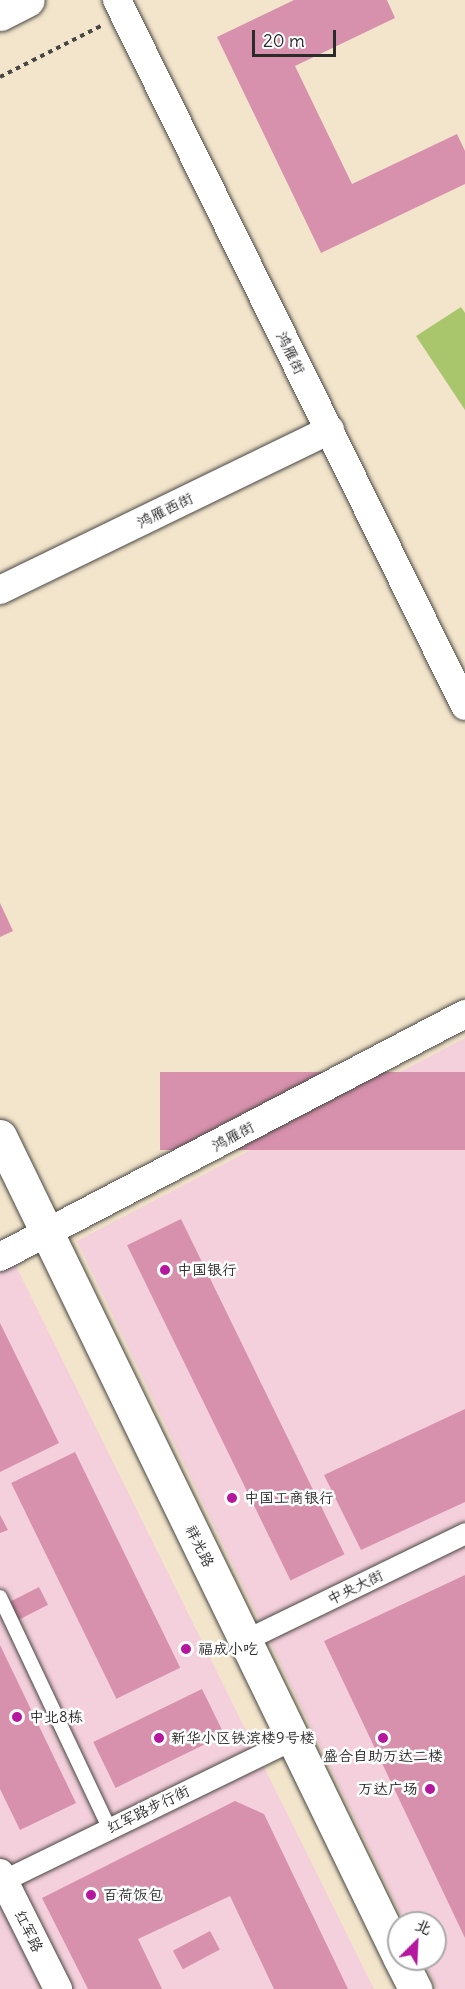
<!DOCTYPE html>
<html>
<head>
<meta charset="utf-8">
<style>
  body { margin:0 }
  #map { position:relative; width:465px; height:1989px; overflow:hidden; background:#f3e5cb; font-family:Delius,"LXGW WenKai TC",sans-serif }
  div>[style] { position:absolute }
  [style*='--x'] { left:calc(var(--x)*1px); top:calc(var(--y)*1px); width:calc(var(--w)*1px); rotate:calc(var(--a)*1deg) }
  .built>* { inset:0; background:#f4cfdc }
  .green>* { inset:0; background:#a9c66c }
  .building>* { inset:0; background:#d891ad; transform-origin:0 0 }
  .path>* { height:4px; margin-top:-2px; transform-origin:0; background:repeating-linear-gradient(90deg,#494743 0 4.5px,transparent 0 9px) }
  .roads { filter:drop-shadow(0 0 2px #494743) drop-shadow(0 0 2px #494743) }
  .service>* { height:14px; margin:-7px; padding:0 7px; transform-origin:7px; border-radius:7px; background:#fff }
  .pedestrian>* { height:21px; margin:-10.5px; padding:0 10.5px; transform-origin:10.5px; border-radius:10.5px; background:#fff }
  .minor>* { height:28px; margin:-14px; padding:0 14px; transform-origin:14px; border-radius:14px; background:#fff }
  .tertiary>* { height:33px; margin:-16.5px; padding:0 16.5px; transform-origin:16.5px; border-radius:16.5px; background:#fff }
  .dots>* { width:16px; height:16px; translate:-50% -50%; box-sizing:border-box; border:3px solid #fff; border-radius:50% }
  span { translate:-50% -50%; white-space:nowrap; text-align:center; line-height:1.15; -webkit-text-stroke:5px #fff; paint-order:stroke }
  .street-label { font-size:15px; color:#2b2b2b }
  .poi-label { font-size:15px; color:#2b2b2b }
  .left { translate:0 -50%; text-align:left }
  .right { translate:-100% -50%; text-align:right }
  .north { position:absolute; left:387px; top:1911px; width:60px; height:60px; box-sizing:border-box; background:#fff; border:2px solid #aaa; border-radius:50%; rotate:24deg; font-size:16px; font-weight:700; line-height:24px; text-align:center; color:#2b2b2b }
  .north::after { content:''; display:block; margin:auto; width:21px; height:27px; background:#b5179e; clip-path:polygon(50% 0,100% 100%,50% 72%,0 100%) }
  .scale { position:absolute; left:252px; top:30px; width:84px; height:27px; box-sizing:border-box; border:3px solid #2b2b2b; border-top:0; padding-left:8px; font-size:18px; line-height:21px; white-space:nowrap; color:#2b2b2b; -webkit-text-stroke:4px #fff; paint-order:stroke }
</style>
</head>
<body>
<div id="map">
  <div class="built">
    <div style="clip-path:polygon(465px 1038px,465px 1989px,437px 1989px,423px 1959px,435px 1959px,435px 1923px,405px 1923px,77px 1241px)"></div>
    <div style="clip-path:polygon(15px 1264px,374px 1989px,0 1989px,0 1272px)"></div>
  </div>
  <div class="green">
    <div style="clip-path:polygon(461px 307px,465px 313px,465px 410px,416px 336px)"></div>
  </div>
  <div class="building">
    <div style="clip-path:polygon(294px 0,387px 0,395px 18px,295px 66px,352px 184px,457px 134px,465px 151px,465px 184px,321px 253px,217px 37px)"></div>
    <div style="clip-path:polygon(0 903px,13px 931px,0 937px)"></div>
    <div style="left:465px;top:1072px;width:78px;height:305px;rotate:90deg"></div>
    <div style="left:181px;top:1219px;width:373px;height:60px;rotate:64deg"></div>
    <div style="clip-path:polygon(0 1323px,59px 1443px,0 1472px)"></div>
    <div style="clip-path:polygon(465px 1409px,465px 1502px,361px 1550px,324px 1475px)"></div>
    <div style="left:75px;top:1452px;width:240px;height:71px;rotate:64deg"></div>
    <div style="clip-path:polygon(0 1515px,8px 1530px,0 1533px)"></div>
    <div style="clip-path:polygon(465px 1575px,465px 1938px,324px 1641px)"></div>
    <div style="left:39px;top:1587px;width:20px;height:34px;rotate:63deg"></div>
    <div style="clip-path:polygon(0 1645px,76px 1803px,20px 1830px,0 1789px)"></div>
    <div style="left:202px;top:1689px;width:51px;height:121px;rotate:64deg"></div>
    <div style="clip-path:polygon(235px 1801px,264px 1814px,348px 1989px,274px 1989px,230px 1896px,138px 1939px,162px 1989px,88px 1989px,42px 1898px)"></div>
    <div style="left:210px;top:1931px;width:21px;height:42px;rotate:62deg"></div>
  </div>
  <div class="path">
    <div style="--x:0;--y:77;--w:113;--a:-26.8"></div>
  </div>
  <div class="roads">
    <div class="service">
      <div style="--x:0;--y:1597;--w:255;--a:64.7"></div>
    </div>
    <div class="pedestrian">
      <div style="--x:245;--y:1640;--w:245;--a:-25.9"></div>
      <div style="--x:4;--y:1880;--w:322;--a:-26"></div>
    </div>
    <div class="minor">
      <div style="--x:117;--y:0;--w:787;--a:63.76"></div>
      <div style="--x:0;--y:590;--w:367;--a:-25.9"></div>
      <div style="--x:0;--y:1257;--w:525;--a:-27.59"></div>
      <div style="--x:0;--y:1873;--w:130;--a:63.4"></div>
    </div>
    <div class="tertiary">
      <div style="--x:0;--y:14;--w:31;--a:-27"></div>
      <div style="--x:0;--y:1136;--w:913;--a:64.08"></div>
      <div style="--x:400;--y:1959;--w:34;--a:63"></div>
    </div>
  </div>
  <div class="dots">
    <div style="left:165px;top:1270px;background:#b5179e"></div>
    <div style="left:232px;top:1498px;background:#b5179e"></div>
    <div style="left:186px;top:1649px;background:#b5179e"></div>
    <div style="left:17px;top:1717px;background:#b5179e"></div>
    <div style="left:159px;top:1738px;background:#b5179e"></div>
    <div style="left:383px;top:1738px;background:#b5179e"></div>
    <div style="left:430px;top:1789px;background:#b5179e"></div>
    <div style="left:91px;top:1895px;background:#b5179e"></div>
  </div>
  <div class="street-label">
    <span style="left:291px;top:353px;rotate:64deg">鸿雁街</span>
    <span style="left:165px;top:510px;rotate:-26deg">鸿雁西街</span>
    <span style="left:233px;top:1136px;rotate:-28deg">鸿雁街</span>
    <span style="left:200px;top:1546px;rotate:64deg">祥光路</span>
    <span style="left:355px;top:1587px;rotate:-26deg">中央大街</span>
    <span style="left:148px;top:1809px;rotate:-26deg">红军路步行街</span>
    <span style="left:29px;top:1931px;rotate:64deg">红军路</span>
  </div>
  <div class="poi-label">
    <span class="left" style="left:177px;top:1270px">中国银行</span>
    <span class="left" style="left:244px;top:1498px">中国工商银行</span>
    <span class="left" style="left:198px;top:1649px">福成小吃</span>
    <span class="left" style="left:29px;top:1717px">中北8栋</span>
    <span class="left" style="left:171px;top:1738px">新华小区铁滨楼9号楼</span>
    <span style="left:383px;top:1756px">盛合自助万达二楼</span>
    <span class="right" style="left:418px;top:1789px">万达广场</span>
    <span class="left" style="left:103px;top:1895px">百荷饭包</span>
  </div>
  <div class="north">北</div>
  <div class="scale">20 m</div>
</div>
</body>
</html>
